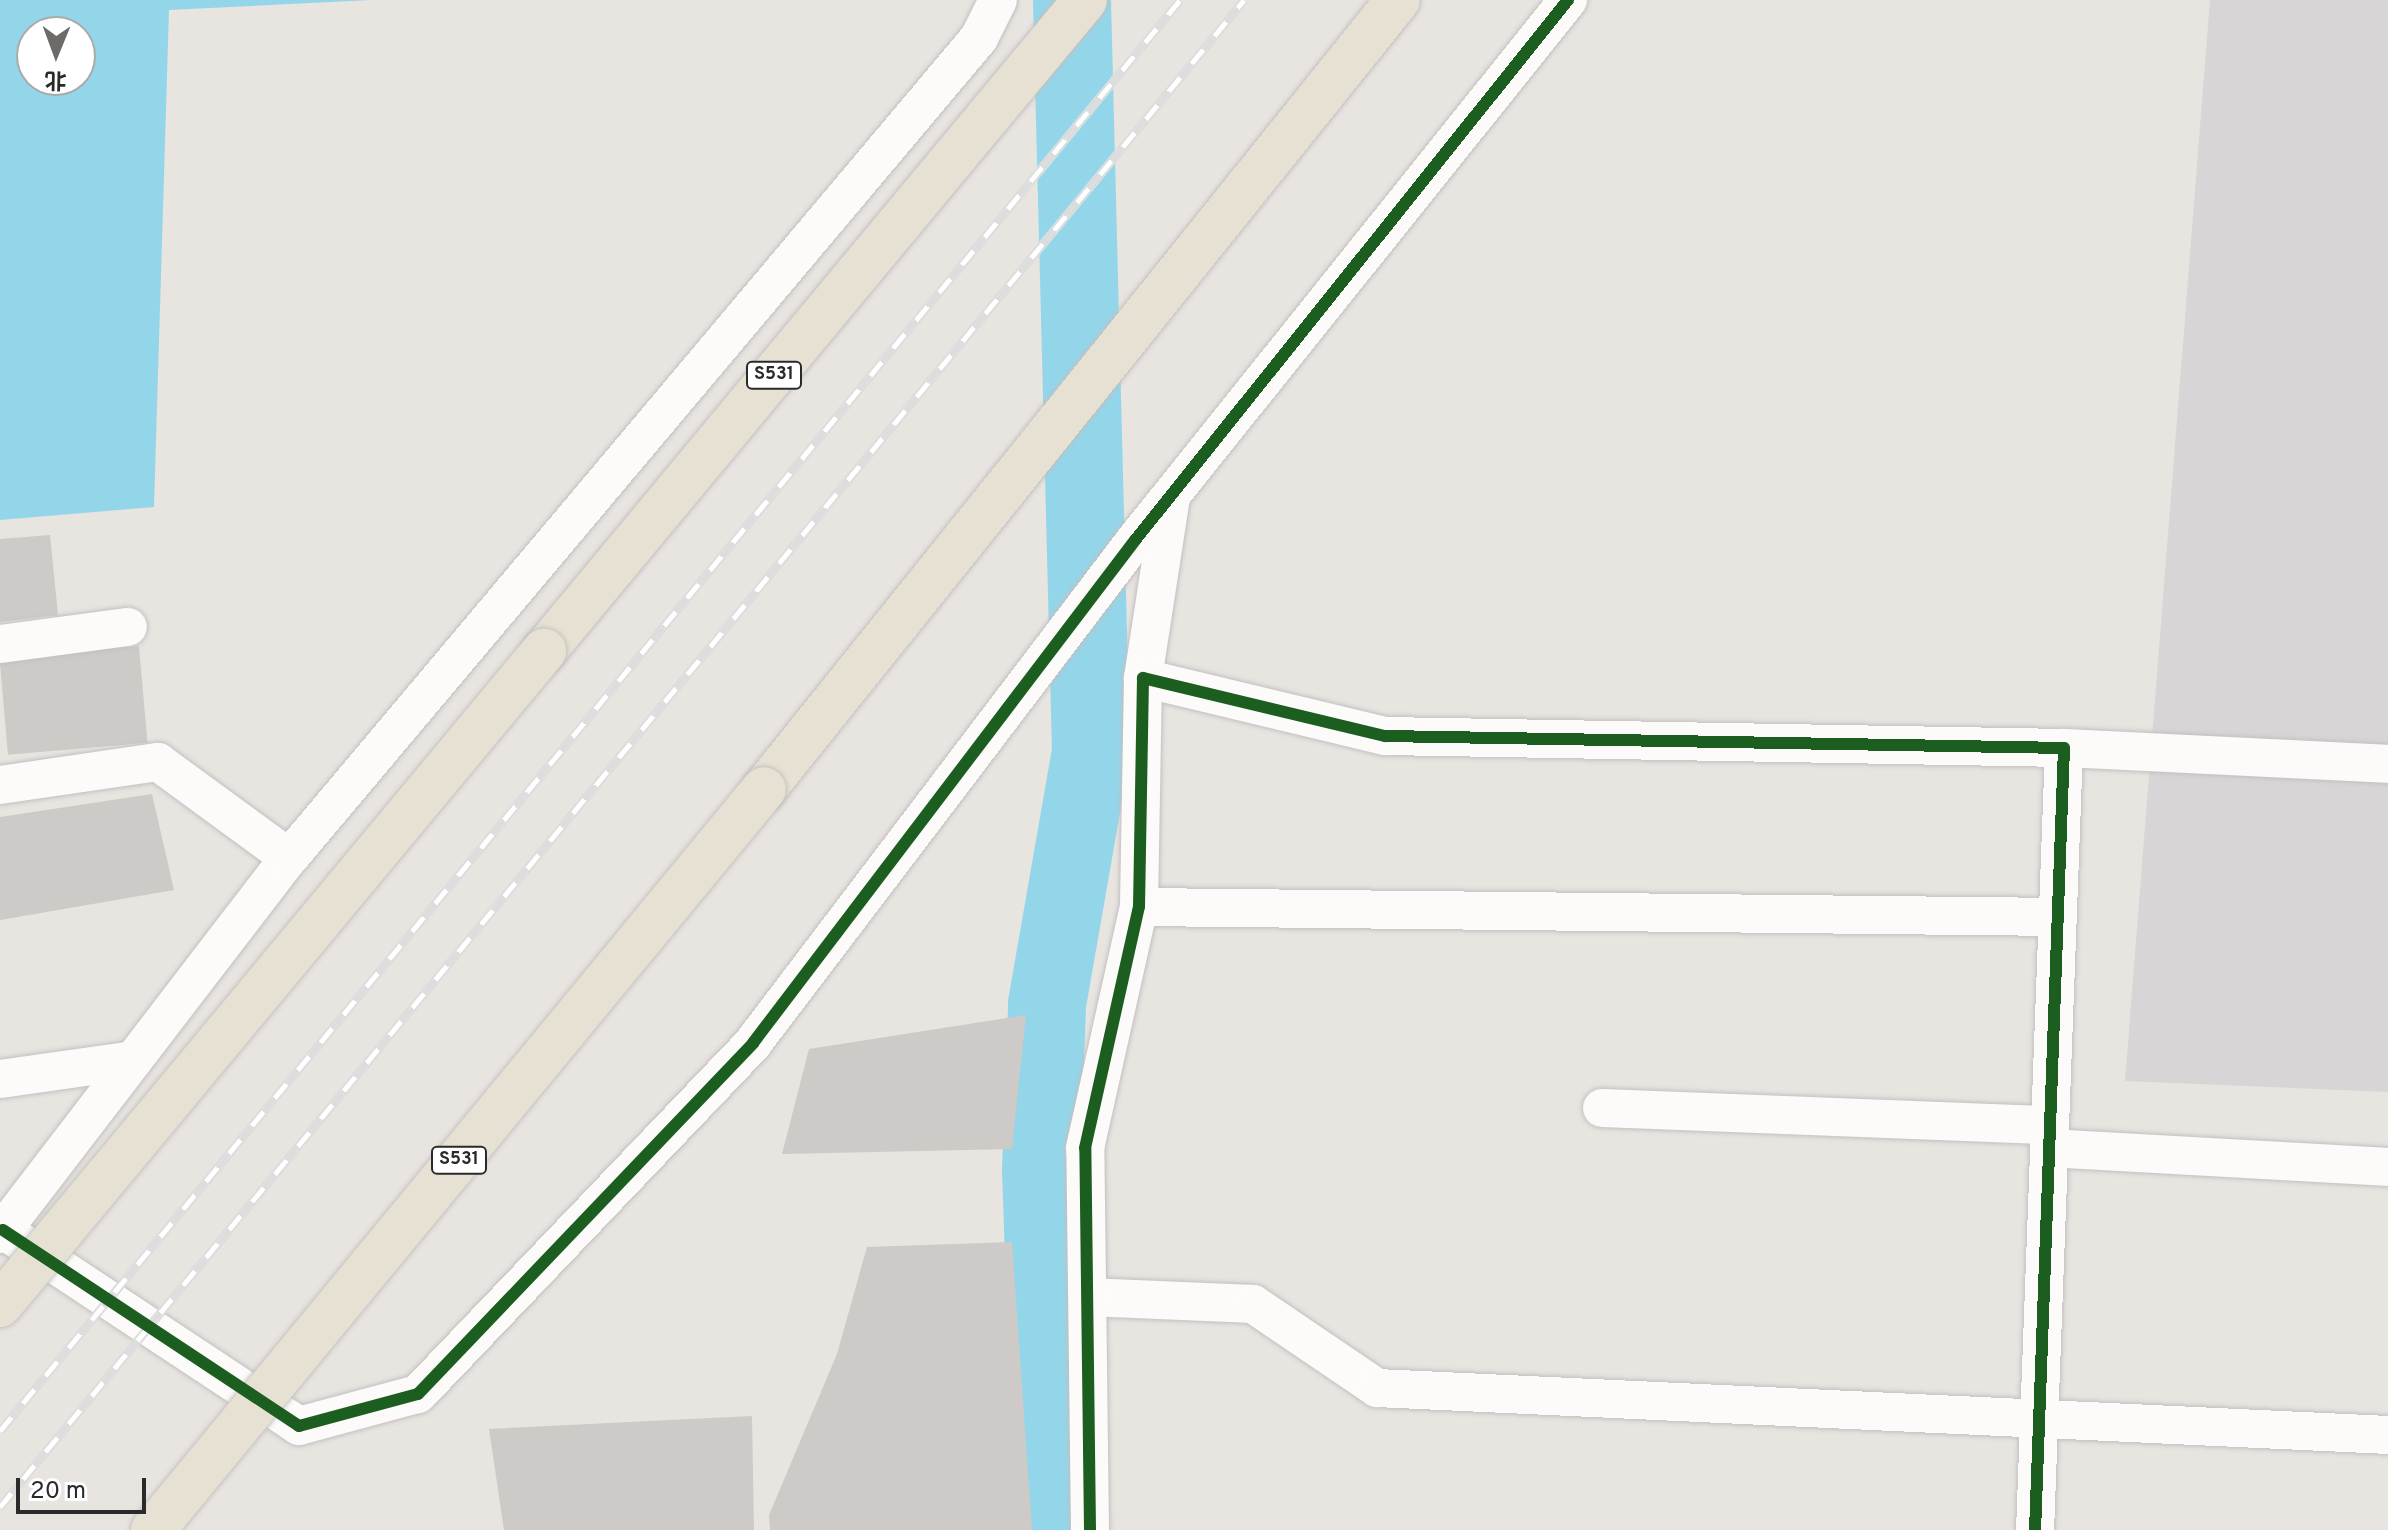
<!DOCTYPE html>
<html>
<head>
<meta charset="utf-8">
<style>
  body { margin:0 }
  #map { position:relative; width:2388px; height:1530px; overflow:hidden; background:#e8e4e0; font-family:Overpass,"Noto Sans SC",sans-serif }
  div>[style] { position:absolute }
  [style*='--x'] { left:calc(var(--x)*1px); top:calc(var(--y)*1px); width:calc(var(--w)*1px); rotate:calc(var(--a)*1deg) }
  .industrial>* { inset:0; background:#d8d5d7 }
  .water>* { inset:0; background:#93d6ea }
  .river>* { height:78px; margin:-39px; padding:0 39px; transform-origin:39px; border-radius:39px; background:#93d6ea }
  .building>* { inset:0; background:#cdcac7; transform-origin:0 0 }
  .roads { filter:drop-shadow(0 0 2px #c2c0c1) drop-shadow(0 0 2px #c2c0c1) }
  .street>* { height:38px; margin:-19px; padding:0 19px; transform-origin:19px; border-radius:19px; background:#fcfbfa }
  .primary>* { height:44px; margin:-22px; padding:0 22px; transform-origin:22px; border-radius:22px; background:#e6e1d3 }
  .rail>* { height:9px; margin-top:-4.5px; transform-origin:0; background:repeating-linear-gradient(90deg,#fff 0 18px,#deddde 0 36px); box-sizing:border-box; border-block:2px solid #deddde }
  .bridges { filter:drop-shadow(0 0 2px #c4c3c1) drop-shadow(0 0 2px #c4c3c1) }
  .primary-bridge>* { height:44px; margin:-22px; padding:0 22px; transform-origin:22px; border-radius:22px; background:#e6e1d3 }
  .cycleway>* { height:12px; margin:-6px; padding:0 6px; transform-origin:6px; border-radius:6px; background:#1b5e20 }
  span { translate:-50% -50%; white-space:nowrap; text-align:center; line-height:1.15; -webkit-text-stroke:7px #fff; paint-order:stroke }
  .shield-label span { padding:2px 6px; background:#fff; border:2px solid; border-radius:6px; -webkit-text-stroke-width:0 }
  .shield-label { font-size:18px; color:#2a2a2a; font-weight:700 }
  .north { position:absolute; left:16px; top:16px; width:80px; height:80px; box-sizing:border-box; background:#fff; border:2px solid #aaa; border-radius:50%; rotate:181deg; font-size:22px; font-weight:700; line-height:32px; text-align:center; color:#2a2a2a }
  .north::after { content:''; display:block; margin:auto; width:28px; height:36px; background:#6c6b6a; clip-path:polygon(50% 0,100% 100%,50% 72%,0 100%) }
  .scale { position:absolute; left:16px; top:1478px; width:130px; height:36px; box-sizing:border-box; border:4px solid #2a2a2a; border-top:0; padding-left:10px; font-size:24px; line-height:28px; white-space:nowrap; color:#2a2a2a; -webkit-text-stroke:6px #fff; paint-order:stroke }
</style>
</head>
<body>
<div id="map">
  <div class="industrial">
    <div style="clip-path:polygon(2210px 0,2388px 0,2388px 1092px,2125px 1081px)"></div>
  </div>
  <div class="water">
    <div style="clip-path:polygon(evenodd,0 0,371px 0,169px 10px,154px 507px,0 520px,0 0,32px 32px,80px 32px,80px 80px,32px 80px,32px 32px)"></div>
  </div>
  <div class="river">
    <div style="--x:1053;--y:1530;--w:359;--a:-91.9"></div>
    <div style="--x:1041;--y:1171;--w:167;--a:-87.9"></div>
    <div style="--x:1047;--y:1004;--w:256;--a:-80.1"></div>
    <div style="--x:1091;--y:752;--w:752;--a:-91.45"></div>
  </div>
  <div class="building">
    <div style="clip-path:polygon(50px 535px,58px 615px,0 622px,0 539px)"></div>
    <div style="left:139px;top:646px;width:97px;height:140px;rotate:85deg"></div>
    <div style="clip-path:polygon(152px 794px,174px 890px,0 920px,0 817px)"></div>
    <div style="clip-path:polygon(1026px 1015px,1012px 1149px,782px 1154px,809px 1049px)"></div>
    <div style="clip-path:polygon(1012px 1242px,1032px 1530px,770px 1530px,769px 1515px,837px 1354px,867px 1247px)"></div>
    <div style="clip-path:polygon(752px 1416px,754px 1530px,504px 1530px,489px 1429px)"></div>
  </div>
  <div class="roads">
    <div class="street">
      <div style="--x:0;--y:644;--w:129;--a:-7.6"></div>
      <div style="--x:1143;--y:678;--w:177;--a:-81.2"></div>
      <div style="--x:2064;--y:748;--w:324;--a:2.8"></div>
      <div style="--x:0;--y:785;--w:160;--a:-8.3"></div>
      <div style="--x:158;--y:762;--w:162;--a:36.2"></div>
      <div style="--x:1139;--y:907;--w:918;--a:0.62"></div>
      <div style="--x:0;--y:1079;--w:134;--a:-8.1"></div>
      <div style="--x:1602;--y:1108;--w:448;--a:2.2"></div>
      <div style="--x:2049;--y:1148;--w:340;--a:3.2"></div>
      <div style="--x:3;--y:1230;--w:355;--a:33.5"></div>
      <div style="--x:299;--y:1426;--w:123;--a:-15.1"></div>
      <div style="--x:418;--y:1394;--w:485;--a:-46.3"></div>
      <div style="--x:753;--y:1043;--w:633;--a:-52.77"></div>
      <div style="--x:1136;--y:539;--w:691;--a:-51.29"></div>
      <div style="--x:0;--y:1234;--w:474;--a:-52.5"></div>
      <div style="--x:289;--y:858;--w:1072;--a:-49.92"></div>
      <div style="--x:979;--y:38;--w:42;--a:-63.4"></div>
      <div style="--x:1088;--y:1297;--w:165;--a:2.4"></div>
      <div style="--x:1253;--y:1304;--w:150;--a:34.1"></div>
      <div style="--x:1377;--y:1388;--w:1012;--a:2.66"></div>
      <div style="--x:1090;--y:1530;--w:382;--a:-90.7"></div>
      <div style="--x:1085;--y:1148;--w:247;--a:-77.4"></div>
      <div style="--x:1139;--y:907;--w:229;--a:-89"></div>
      <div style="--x:1143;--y:678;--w:249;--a:13.5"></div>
      <div style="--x:1385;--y:736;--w:679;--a:1.01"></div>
      <div style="--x:2064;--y:748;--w:783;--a:92.12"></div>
    </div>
    <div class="primary">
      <div style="--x:544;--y:651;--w:846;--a:-50.27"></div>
      <div style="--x:764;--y:789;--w:1012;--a:-51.22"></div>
    </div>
  </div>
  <div class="rail">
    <div style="--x:0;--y:1431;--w:1855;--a:-50.49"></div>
    <div style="--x:0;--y:1507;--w:1954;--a:-50.46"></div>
  </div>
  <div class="bridges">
    <div class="primary-bridge">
      <div style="--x:0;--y:1305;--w:851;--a:-50.25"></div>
      <div style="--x:153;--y:1530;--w:960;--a:-50.49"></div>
    </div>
  </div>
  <div class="cycleway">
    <div style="--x:3;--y:1230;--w:355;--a:33.5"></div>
    <div style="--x:299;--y:1426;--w:123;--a:-15.1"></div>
    <div style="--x:418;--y:1394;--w:485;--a:-46.3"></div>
    <div style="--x:753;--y:1043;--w:633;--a:-52.77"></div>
    <div style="--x:1136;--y:539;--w:691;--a:-51.29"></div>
    <div style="--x:1090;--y:1530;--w:382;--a:-90.7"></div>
    <div style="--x:1085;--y:1148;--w:247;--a:-77.4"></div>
    <div style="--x:1139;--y:907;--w:229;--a:-89"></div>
    <div style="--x:1143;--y:678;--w:249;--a:13.5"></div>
    <div style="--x:1385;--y:736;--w:679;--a:1.01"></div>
    <div style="--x:2064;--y:748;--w:783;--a:92.12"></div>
  </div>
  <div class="shield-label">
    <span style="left:774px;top:375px">S531</span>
    <span style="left:459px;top:1160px">S531</span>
  </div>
  <div class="north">北</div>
  <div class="scale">20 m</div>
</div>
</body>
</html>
